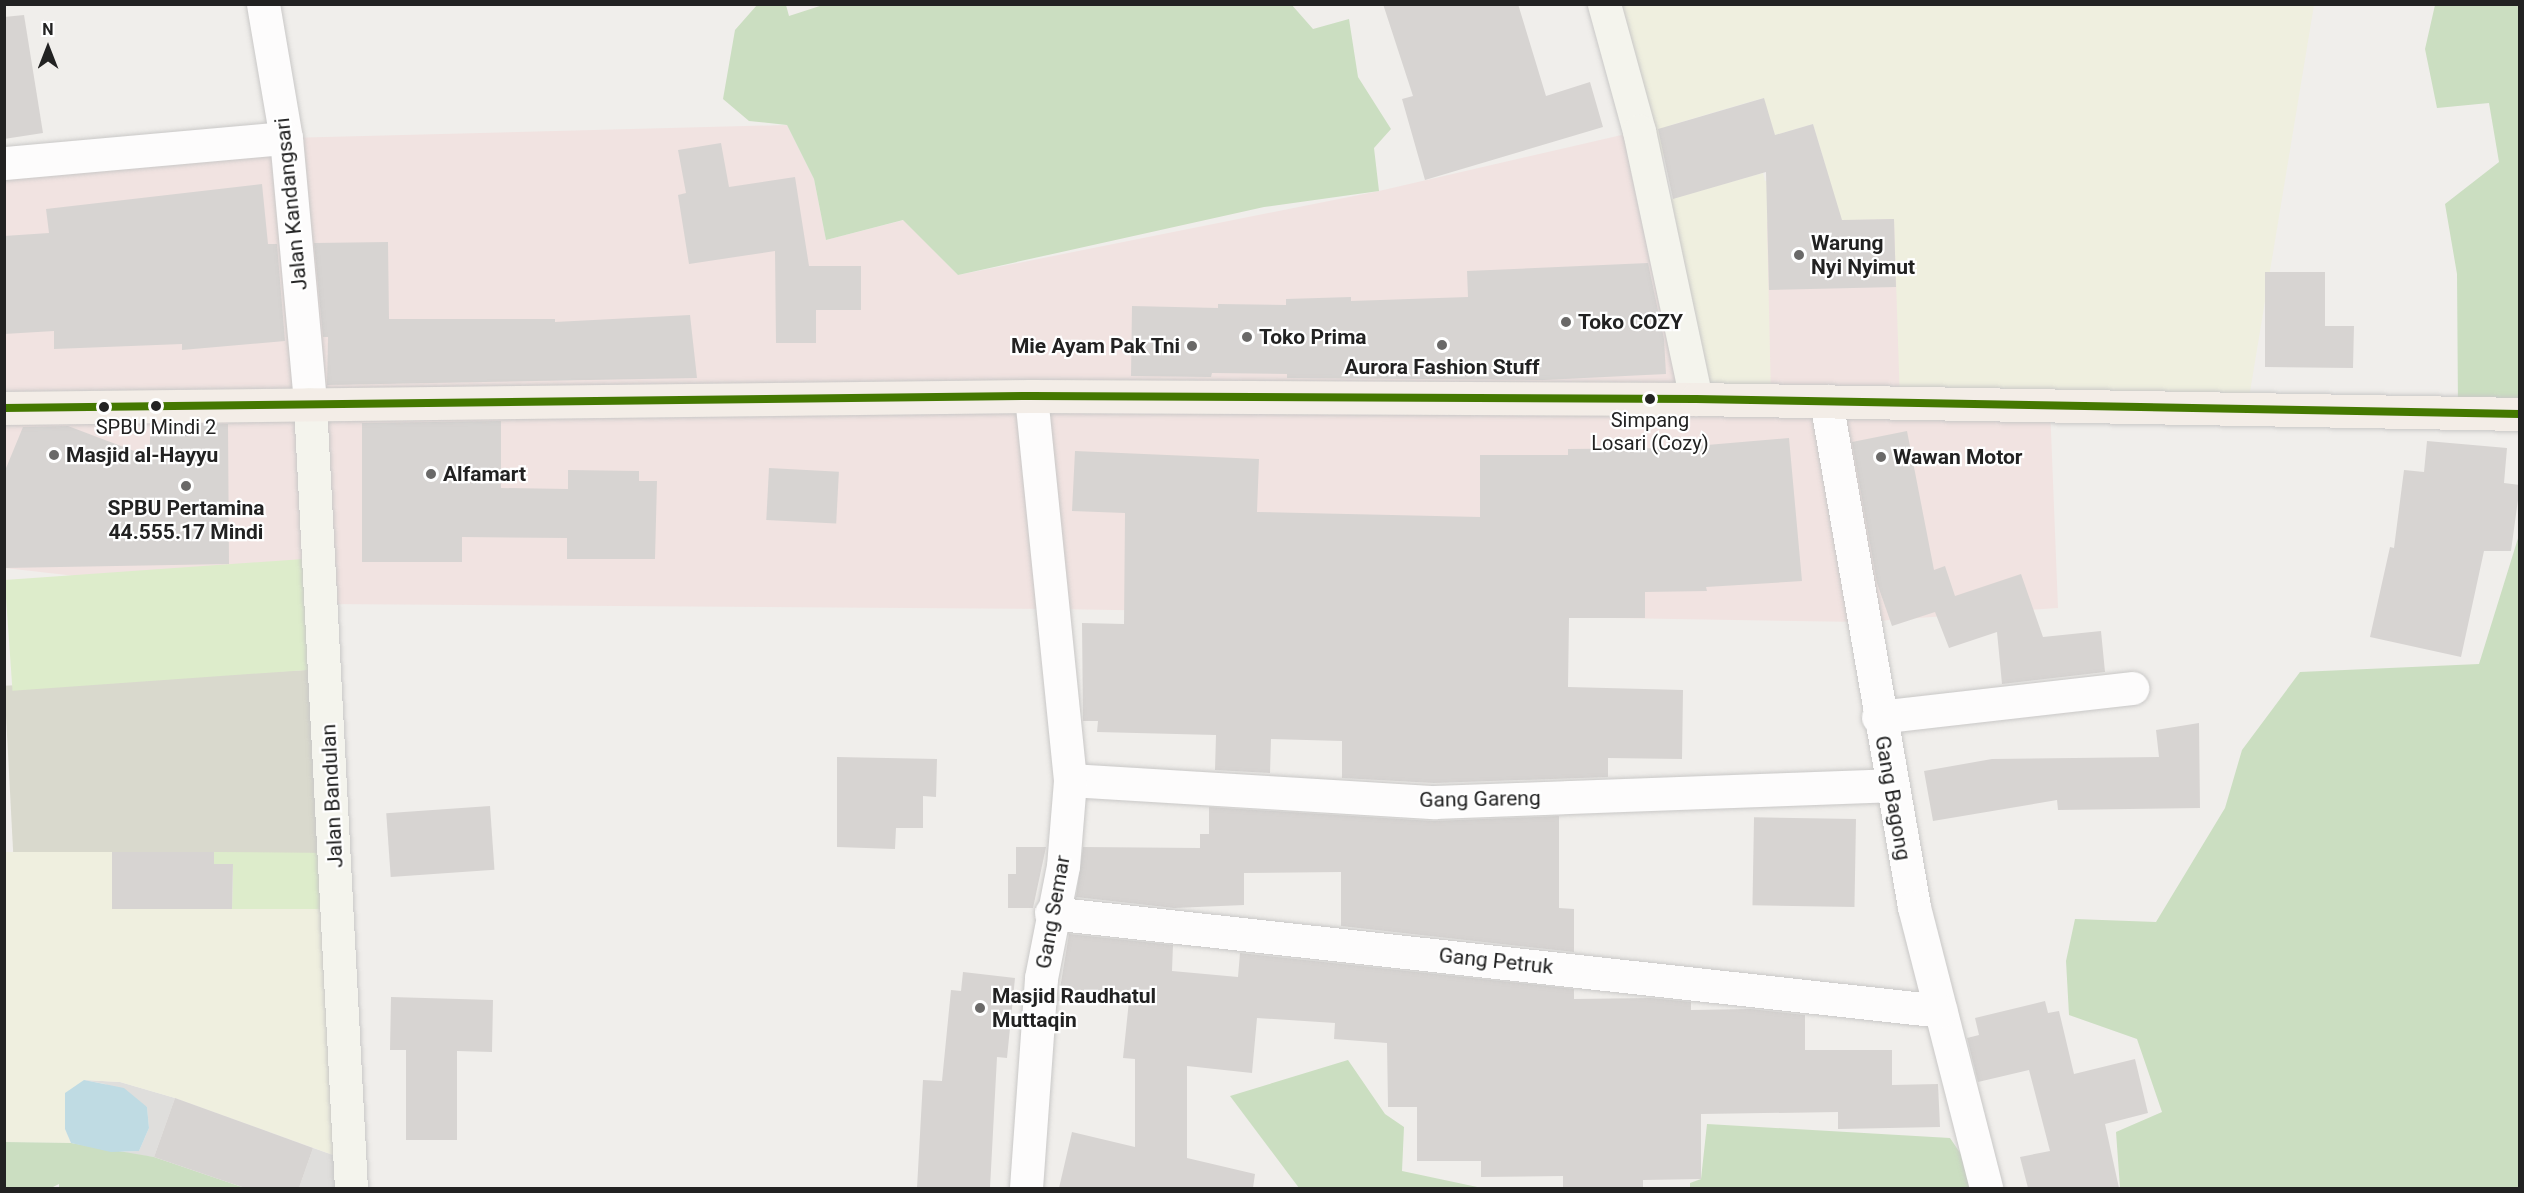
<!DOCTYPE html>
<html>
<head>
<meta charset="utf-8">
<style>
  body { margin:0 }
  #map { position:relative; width:2524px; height:1193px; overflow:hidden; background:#f0eeeb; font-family:Roboto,sans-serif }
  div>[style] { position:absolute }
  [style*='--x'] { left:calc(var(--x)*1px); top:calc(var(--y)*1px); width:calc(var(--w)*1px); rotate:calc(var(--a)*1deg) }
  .residential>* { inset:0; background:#dfdedc }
  .commercial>* { inset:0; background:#f1e3e1 }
  .construction>* { inset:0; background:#d9d9cd; transform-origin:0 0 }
  .farmland>* { inset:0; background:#efefdf }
  .grass>* { inset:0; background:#ddeccb; transform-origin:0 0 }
  .forest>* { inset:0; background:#cbdec1 }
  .water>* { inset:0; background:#bfdbe3 }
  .building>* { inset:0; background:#d7d4d2; transform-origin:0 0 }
  .roads { filter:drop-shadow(0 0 2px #c9c8c7) drop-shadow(0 0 2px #c9c8c7) }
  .street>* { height:33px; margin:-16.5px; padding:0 16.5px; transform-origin:16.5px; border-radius:16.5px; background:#fdfcfc }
  .secondary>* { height:33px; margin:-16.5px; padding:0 16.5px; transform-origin:16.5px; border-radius:16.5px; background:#f4f4ed }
  .primary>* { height:33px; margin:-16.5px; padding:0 16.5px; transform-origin:16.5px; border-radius:16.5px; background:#f3ede7 }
  .bus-1>* { height:8px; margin:-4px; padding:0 4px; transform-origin:4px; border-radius:4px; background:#447800 }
  .dots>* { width:16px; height:16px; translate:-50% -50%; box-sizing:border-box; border:3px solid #fff; border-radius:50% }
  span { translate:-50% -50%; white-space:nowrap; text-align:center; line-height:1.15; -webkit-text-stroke:4.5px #fff; paint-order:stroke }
  .bus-label { font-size:20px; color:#222 }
  .street-label { font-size:21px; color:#222 }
  .poi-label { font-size:21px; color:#222; font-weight:700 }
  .left { translate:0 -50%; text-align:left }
  .right { translate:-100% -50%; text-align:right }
  .frame { position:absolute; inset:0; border:6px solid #222; pointer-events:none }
  .north { position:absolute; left:18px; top:18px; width:60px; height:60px; -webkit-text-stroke:4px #fff; paint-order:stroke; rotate:0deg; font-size:16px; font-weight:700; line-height:24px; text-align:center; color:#222 }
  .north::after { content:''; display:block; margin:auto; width:21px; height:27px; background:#222; clip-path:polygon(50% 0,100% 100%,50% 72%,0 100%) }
</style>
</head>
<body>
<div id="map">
  <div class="residential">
    <div style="clip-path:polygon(84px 1080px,120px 1082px,175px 1098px,154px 1157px,111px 1152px,139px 1151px,149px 1128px,147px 1107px,105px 1084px)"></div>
    <div style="clip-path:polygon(313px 1148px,350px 1161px,351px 1188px,299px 1188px)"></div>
  </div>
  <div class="commercial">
    <div style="clip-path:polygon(787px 125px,814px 179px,826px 240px,904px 220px,958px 275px,1379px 191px,1639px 131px,1696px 399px,1767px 222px,1894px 219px,2050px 406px,2058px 608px,1862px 622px,1053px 609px,321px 604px,5px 568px,4px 163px,286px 138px)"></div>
  </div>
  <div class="construction">
    <div style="left:325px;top:669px;width:184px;height:321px;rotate:87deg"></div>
  </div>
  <div class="farmland">
    <div style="clip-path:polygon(1608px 5px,2314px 5px,2248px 404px,1900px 403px,1894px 219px,1767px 222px,1771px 397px,1696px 396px,1656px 203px,1763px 173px,1765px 181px,1825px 164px,1813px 124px,1775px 135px,1763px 98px,1671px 125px,1678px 151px,1646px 162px)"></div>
    <div style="clip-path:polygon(5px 852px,112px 852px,113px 909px,337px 909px,350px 1161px,175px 1098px,120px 1082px,85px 1080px,65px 1094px,65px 1129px,71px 1143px,5px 1142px)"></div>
  </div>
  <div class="grass">
    <div style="left:318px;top:558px;width:111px;height:314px;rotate:86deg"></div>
    <div style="clip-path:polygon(214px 852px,335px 853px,337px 909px,232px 909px,233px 864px,214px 864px)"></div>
  </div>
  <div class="forest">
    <div style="clip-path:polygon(826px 4px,1291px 4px,1313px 29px,1349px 19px,1358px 77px,1391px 129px,1374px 148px,1379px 191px,1264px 207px,958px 275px,903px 220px,826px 240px,814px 179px,787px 125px,749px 121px,723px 99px,735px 30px,757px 5px,786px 5px,789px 16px)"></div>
    <div style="clip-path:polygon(2435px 5px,2519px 5px,2519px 412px,2458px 410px,2457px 274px,2445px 204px,2499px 162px,2489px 103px,2437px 108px,2425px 49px)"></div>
    <div style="clip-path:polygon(2519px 535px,2519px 1188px,2120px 1188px,2116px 1132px,2162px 1112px,2137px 1039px,2069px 1015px,2066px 961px,2075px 919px,2156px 922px,2225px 808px,2242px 750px,2300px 672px,2479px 664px)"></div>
    <div style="clip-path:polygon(1348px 1060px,1385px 1114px,1404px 1127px,1402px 1171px,1482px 1188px,1299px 1188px,1230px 1096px)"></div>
    <div style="clip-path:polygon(1707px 1124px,1950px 1138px,1984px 1188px,1690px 1188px,1690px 1183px,1701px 1179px)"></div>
    <div style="clip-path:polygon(5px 1142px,71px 1143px,154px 1157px,245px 1188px,59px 1188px,59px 1184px,51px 1188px,5px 1188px)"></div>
  </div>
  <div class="water">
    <div style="clip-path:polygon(84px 1080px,124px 1088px,147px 1107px,149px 1128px,139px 1151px,111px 1152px,71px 1143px,65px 1129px,65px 1093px)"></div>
  </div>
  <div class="building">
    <div style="clip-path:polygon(1383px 4px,1518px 4px,1546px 96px,1590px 82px,1603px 127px,1425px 180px,1402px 99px,1413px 96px)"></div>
    <div style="clip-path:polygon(24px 15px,43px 133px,4px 139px,4px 17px)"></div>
    <div style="clip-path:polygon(1764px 98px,1775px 135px,1813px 124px,1842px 220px,1894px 219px,1896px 287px,1769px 290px,1766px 172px,1673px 199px,1658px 129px)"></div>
    <div style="clip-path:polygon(721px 143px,729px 187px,795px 177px,809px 266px,861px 266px,861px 310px,816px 310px,816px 343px,776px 343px,775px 251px,689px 264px,678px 195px,686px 193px,678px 150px)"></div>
    <div style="clip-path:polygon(262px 184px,268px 244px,277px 244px,285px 341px,182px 350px,182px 344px,54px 349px,54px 331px,4px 334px,4px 236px,49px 233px,46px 209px)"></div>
    <div style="clip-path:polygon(388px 242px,389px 319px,555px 319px,555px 322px,690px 315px,697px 378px,327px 385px,328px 337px,323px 337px,314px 243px)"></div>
    <div style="clip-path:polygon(1648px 263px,1664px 339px,1666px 374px,1543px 380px,1287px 378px,1287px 374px,1212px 373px,1211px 377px,1131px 376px,1132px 306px,1218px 308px,1218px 304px,1286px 305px,1286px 299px,1351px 297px,1351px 301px,1468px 297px,1467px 271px)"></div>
    <div style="clip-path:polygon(2265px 272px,2325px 272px,2325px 326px,2354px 326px,2353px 368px,2265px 367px)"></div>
    <div style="clip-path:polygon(501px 421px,501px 488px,568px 489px,568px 470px,639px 471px,639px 481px,657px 481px,655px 559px,567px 559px,567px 538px,462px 537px,462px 562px,362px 562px,362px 423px)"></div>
    <div style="clip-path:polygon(228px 424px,229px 564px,4px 568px,4px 473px,23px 427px,68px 426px,150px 457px,150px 425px)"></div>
    <div style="clip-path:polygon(1907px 431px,1934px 570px,1945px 566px,1955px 596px,2021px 574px,2043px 637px,2101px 631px,2105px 672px,2002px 684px,1997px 632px,1949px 648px,1935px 612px,1892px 626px,1877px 583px,1852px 442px)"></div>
    <div style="clip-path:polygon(1789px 438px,1802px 581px,1706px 587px,1707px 591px,1645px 592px,1645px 618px,1569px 618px,1568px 687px,1683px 690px,1682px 759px,1608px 758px,1608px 777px,1434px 783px,1342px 778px,1342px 741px,1271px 739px,1270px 773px,1215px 770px,1216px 735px,1097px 732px,1098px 721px,1083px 721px,1082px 623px,1124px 624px,1125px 513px,1072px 511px,1075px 451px,1259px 459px,1257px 512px,1480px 517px,1480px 455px,1568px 455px,1568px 449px,1672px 448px)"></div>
    <div style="clip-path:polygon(2427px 441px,2507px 448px,2504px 483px,2520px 485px,2511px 551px,2484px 551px,2461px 657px,2370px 637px,2390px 547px,2394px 548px,2404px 470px,2424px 472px)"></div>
    <div style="left:769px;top:468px;width:70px;height:52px;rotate:3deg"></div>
    <div style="clip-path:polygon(2199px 723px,2200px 808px,2058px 810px,2057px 800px,1933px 821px,1924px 771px,1992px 759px,2159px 757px,2156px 730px)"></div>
    <div style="clip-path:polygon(837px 757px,937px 759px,936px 797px,923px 796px,923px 828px,896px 828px,895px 849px,837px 847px)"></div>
    <div style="left:490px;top:806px;width:64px;height:104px;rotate:86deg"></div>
    <div style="clip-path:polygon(1209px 807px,1433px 821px,1559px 816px,1559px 908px,1574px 909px,1574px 952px,1341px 926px,1341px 872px,1244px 873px,1244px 905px,1174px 908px,1076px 897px,1083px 847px,1200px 848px,1200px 834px,1209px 834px)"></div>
    <div style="left:1856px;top:819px;width:88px;height:102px;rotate:91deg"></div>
    <div style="clip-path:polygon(1016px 847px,1046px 847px,1033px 908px,1008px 908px,1008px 874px,1016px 874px)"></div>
    <div style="clip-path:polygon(112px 852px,214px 852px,214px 864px,233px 864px,232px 909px,112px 909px)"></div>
    <div style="clip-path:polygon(1069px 934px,1173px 945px,1172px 971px,1238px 977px,1240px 953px,1574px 989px,1574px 999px,1651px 998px,1691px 1002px,1691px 1010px,1751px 1009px,1805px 1015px,1805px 1050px,1892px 1050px,1892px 1085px,1938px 1084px,1940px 1127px,1838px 1129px,1838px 1112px,1701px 1114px,1701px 1179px,1643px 1180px,1643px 1188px,1563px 1188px,1563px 1176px,1481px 1177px,1481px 1161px,1417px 1161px,1417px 1107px,1388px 1107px,1387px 1043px,1334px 1039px,1335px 1023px,1257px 1018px,1252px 1073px,1187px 1066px,1187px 1158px,1255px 1174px,1253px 1188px,1059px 1188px,1072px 1132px,1135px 1147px,1135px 1059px,1123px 1058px,1129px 1001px,1058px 1001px)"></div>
    <div style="clip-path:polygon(963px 972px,1015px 978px,1007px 1058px,997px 1057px,990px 1188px,917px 1188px,923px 1080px,942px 1081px,951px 990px,961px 991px)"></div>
    <div style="clip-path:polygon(391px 997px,493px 1000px,492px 1052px,457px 1051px,457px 1140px,406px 1140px,406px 1050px,390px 1050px)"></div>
    <div style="clip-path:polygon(2045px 1001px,2048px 1013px,2059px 1011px,2074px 1074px,2135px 1059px,2148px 1113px,2105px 1124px,2119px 1188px,2028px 1188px,2020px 1157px,2050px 1151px,2029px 1070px,1978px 1082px,1967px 1038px,1979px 1035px,1975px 1018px)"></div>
    <div style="clip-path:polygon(175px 1098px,313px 1148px,299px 1188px,245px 1188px,154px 1157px)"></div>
  </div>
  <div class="roads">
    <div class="street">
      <div style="--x:263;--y:4;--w:136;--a:80.3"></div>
      <div style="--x:286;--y:138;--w:267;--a:84.8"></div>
      <div style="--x:4;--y:163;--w:283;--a:-5.1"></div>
      <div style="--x:1826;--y:401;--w:514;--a:80.13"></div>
      <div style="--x:1914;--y:907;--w:290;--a:75.6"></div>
      <div style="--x:1878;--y:717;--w:256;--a:-6.5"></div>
      <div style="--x:1070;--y:780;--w:365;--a:3.5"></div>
      <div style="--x:1434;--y:802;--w:456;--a:-2.1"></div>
      <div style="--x:1051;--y:913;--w:895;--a:6.28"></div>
      <div style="--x:1026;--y:1188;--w:211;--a:-85.9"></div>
      <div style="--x:1041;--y:978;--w:114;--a:-78.9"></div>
      <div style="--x:1063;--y:866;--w:86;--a:-85.3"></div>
      <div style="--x:1070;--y:780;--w:386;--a:-95.8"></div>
    </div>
    <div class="secondary">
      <div style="--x:1604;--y:4;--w:132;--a:74.6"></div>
      <div style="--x:1639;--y:131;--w:274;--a:78"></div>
      <div style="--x:310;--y:404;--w:785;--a:87.01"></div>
    </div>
    <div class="primary">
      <div style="--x:4;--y:408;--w:1027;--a:-0.67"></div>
      <div style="--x:1031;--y:396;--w:665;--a:0.26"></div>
      <div style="--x:1696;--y:399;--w:824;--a:1.04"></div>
    </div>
  </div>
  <div class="bus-1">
    <div style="--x:4;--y:408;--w:1027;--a:-0.67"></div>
    <div style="--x:1031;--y:396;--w:665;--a:0.26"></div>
    <div style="--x:1696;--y:399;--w:824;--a:1.04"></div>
  </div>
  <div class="dots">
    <div style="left:1799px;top:255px;background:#6a6968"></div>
    <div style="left:1566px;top:322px;background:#6a6968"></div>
    <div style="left:1247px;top:337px;background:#6a6968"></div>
    <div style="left:1442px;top:345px;background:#6a6968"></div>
    <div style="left:1192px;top:346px;background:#6a6968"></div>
    <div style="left:1650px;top:399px;background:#222"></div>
    <div style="left:156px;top:406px;background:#222"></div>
    <div style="left:104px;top:407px;background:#222"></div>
    <div style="left:54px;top:455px;background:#6a6968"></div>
    <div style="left:1881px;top:457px;background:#6a6968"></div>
    <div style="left:431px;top:474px;background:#6a6968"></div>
    <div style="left:186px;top:486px;background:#6a6968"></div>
    <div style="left:980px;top:1008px;background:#6a6968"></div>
  </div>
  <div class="bus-label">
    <span style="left:1650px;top:432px">Simpang<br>Losari (Cozy)</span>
    <span style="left:156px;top:427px">SPBU Mindi 2</span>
  </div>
  <div class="street-label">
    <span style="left:291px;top:204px;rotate:-96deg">Jalan Kandangsari</span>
    <span style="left:332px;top:796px;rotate:-93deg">Jalan Bandulan</span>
    <span style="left:1893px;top:798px;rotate:80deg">Gang Bagong</span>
    <span style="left:1480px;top:799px;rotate:-1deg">Gang Gareng</span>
    <span style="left:1053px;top:912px;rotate:-80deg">Gang Semar</span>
    <span style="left:1496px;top:961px;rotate:6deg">Gang Petruk</span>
  </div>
  <div class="poi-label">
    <span class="left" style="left:1811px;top:255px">Warung<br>Nyi Nyimut</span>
    <span class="left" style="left:1578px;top:322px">Toko COZY</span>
    <span class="left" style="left:1259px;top:337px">Toko Prima</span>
    <span class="right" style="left:1180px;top:346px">Mie Ayam Pak Tni</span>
    <span style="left:1442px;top:367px">Aurora Fashion Stuff</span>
    <span class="left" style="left:66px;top:455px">Masjid al-Hayyu</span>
    <span class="left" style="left:1893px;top:457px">Wawan Motor</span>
    <span class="left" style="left:443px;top:474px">Alfamart</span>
    <span style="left:186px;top:520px">SPBU Pertamina<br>44.555.17 Mindi</span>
    <span class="left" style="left:992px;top:1008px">Masjid Raudhatul<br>Muttaqin</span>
  </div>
  <div class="frame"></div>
  <div class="north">N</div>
</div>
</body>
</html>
